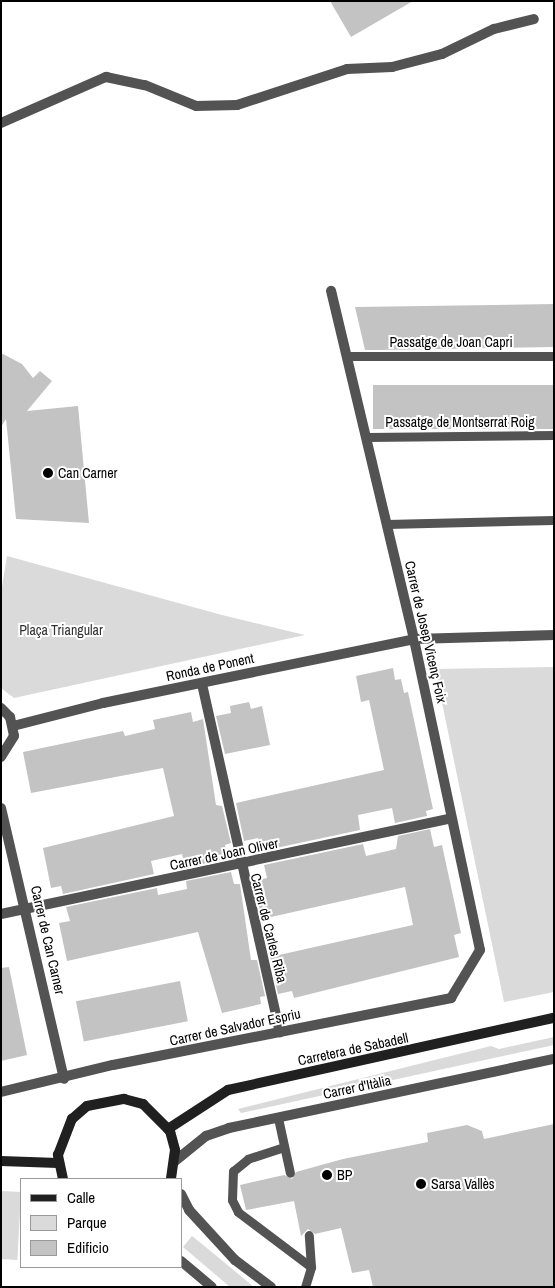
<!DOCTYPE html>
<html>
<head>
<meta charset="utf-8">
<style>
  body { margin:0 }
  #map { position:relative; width:555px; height:1288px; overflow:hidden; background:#fff; font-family:"Archivo Narrow",sans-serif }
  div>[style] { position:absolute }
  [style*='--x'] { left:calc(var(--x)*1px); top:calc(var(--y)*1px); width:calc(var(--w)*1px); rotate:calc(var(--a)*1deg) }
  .green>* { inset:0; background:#dadada; transform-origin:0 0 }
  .building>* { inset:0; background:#c3c3c3; transform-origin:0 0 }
  .lane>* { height:9px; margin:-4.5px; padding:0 4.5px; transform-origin:4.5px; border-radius:4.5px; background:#535353 }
  .street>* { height:10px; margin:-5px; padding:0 5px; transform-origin:5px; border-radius:5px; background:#535353 }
  .secondary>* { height:10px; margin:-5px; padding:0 5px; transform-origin:5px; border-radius:5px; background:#202020 }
  .dots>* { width:14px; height:14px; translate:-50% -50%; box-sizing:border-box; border:2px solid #fff; border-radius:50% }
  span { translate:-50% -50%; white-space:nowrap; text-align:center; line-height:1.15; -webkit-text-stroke:4px #fff; paint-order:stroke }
  .street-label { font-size:14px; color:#000 }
  .poi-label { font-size:14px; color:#000 }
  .left { translate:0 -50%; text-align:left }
  .park-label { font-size:14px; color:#313131 }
  .frame { position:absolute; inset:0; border:2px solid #000; pointer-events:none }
  .legend { position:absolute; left:20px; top:1178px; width:162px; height:90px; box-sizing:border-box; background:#fff; border:1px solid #999; margin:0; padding:6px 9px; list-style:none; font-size:15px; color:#000 }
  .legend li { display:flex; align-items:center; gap:10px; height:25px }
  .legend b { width:25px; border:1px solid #999 }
</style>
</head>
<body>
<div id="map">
  <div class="green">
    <div style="clip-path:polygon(7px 556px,222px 615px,305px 635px,14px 698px,1px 688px,1px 593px)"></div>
    <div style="clip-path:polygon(554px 667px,554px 992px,504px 1002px,435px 669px)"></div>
    <div style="clip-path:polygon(554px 1037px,554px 1045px,241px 1113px,238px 1109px,491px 1046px,499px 1049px)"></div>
    <div style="left:1px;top:1191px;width:20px;height:68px;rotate:3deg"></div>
    <div style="clip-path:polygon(192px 1236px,213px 1253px,254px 1287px,230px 1287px,183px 1247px)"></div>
  </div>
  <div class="building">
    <div style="clip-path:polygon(330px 1px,413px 1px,351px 37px)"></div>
    <div style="clip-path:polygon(554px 304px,554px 347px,379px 350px,365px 350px,355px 307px)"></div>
    <div style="clip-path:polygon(1px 353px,22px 364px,33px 378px,40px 371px,52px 381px,27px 411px,78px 406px,89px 523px,16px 519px,6px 419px,1px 427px)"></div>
    <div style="left:554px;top:385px;width:44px;height:181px;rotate:90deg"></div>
    <div style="clip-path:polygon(393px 668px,395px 680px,401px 679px,404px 693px,408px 692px,433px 809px,426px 811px,427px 816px,395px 823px,392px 808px,358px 815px,360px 830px,262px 851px,258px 838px,244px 841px,236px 803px,384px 770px,369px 700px,361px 702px,356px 676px)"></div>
    <div style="clip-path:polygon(249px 702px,251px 709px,262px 706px,270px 745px,225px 754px,216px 716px,231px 713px,230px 706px)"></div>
    <div style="clip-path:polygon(191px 712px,193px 722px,203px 719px,216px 805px,222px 806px,231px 843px,225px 845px,228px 858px,185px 868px,182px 854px,151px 861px,154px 874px,63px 894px,61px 886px,51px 888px,43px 848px,174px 816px,163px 768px,31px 793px,23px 752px,123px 731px,125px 736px,155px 729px,153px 720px)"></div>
    <div style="clip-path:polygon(430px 829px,434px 847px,442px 845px,461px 933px,454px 935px,459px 957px,294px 998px,292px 991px,278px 994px,270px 957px,413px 925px,405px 887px,262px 919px,253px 881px,267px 878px,264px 865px,363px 844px,366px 856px,396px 849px,398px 836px)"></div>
    <div style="clip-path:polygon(231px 872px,234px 884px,240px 884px,251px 960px,257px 960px,265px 996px,260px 997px,261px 1004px,222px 1013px,198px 932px,67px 961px,59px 923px,70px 921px,66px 907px,157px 888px,158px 895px,187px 889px,186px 881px)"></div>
    <div style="clip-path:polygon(9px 967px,27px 1055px,1px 1061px,1px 968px)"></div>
    <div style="left:180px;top:981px;width:41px;height:106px;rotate:79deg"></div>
    <div style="clip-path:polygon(554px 1124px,554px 1287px,373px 1287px,369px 1270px,352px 1273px,341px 1228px,315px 1234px,308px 1229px,301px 1236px,294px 1201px,246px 1210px,240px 1185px,284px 1175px,292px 1179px,296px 1172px,343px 1159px,428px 1142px,427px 1133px,467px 1125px,482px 1131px,484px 1139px)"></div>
  </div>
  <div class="lane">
    <div style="--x:348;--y:356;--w:206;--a:0"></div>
    <div style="--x:367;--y:437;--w:187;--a:-0.6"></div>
    <div style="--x:387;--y:524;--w:167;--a:-1.4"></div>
    <div style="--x:278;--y:1118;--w:56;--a:77.7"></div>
    <div style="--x:284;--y:1147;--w:38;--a:162"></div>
    <div style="--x:248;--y:1159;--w:19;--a:141"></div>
    <div style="--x:233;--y:1171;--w:29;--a:92"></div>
    <div style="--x:232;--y:1200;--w:13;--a:63"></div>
    <div style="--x:238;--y:1212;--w:91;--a:37"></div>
    <div style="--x:305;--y:1287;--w:21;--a:-73"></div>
    <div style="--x:311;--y:1267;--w:32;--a:-94"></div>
  </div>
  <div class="street">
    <div style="--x:1;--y:123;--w:115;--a:-23.7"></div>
    <div style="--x:106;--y:77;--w:40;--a:12"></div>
    <div style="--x:145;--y:85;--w:55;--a:22.4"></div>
    <div style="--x:196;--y:106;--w:41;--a:-1.4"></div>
    <div style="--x:237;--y:105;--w:116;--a:-18.1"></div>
    <div style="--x:347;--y:69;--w:45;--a:-2.5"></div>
    <div style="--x:392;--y:67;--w:52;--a:-14.6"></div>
    <div style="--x:442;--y:54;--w:58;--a:-25.7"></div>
    <div style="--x:494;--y:29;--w:41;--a:-14"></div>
    <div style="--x:202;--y:684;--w:357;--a:77.4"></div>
    <div style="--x:1;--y:708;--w:13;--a:45"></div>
    <div style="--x:10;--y:717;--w:19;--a:78"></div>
    <div style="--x:14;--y:736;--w:25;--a:122"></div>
    <div style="--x:13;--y:726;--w:93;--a:-14.3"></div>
    <div style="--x:103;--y:703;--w:318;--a:-11.6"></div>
    <div style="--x:414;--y:639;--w:140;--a:-1.6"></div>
    <div style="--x:1;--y:808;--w:278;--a:76.9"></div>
    <div style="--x:1;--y:914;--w:460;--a:-12"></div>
    <div style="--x:1;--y:1092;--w:115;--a:-13.6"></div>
    <div style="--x:113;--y:1065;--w:345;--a:-11.2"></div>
    <div style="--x:451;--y:998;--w:56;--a:-58.9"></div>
    <div style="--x:480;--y:950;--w:318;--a:-102"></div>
    <div style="--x:414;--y:639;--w:358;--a:-103.4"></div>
    <div style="--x:175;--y:1161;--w:40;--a:-39"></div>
    <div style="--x:206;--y:1136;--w:24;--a:-19"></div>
    <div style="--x:229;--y:1128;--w:332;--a:-12"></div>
    <div style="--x:181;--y:1194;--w:18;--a:63"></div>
    <div style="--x:189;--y:1210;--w:68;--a:47.4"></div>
    <div style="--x:235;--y:1260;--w:45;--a:36.9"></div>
    <div style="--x:181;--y:1261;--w:40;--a:40"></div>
  </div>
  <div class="secondary">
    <div style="--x:168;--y:1129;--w:72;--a:-33"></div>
    <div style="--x:228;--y:1090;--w:334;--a:-12.5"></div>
    <div style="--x:1;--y:1161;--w:57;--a:2"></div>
    <div style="--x:63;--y:1179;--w:25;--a:-102"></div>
    <div style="--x:58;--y:1155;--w:39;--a:-69"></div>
    <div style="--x:72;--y:1119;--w:20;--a:-41"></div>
    <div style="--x:87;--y:1106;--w:38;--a:-11"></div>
    <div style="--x:124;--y:1099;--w:20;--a:15"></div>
    <div style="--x:143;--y:1104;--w:38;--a:45"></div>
    <div style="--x:170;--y:1131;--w:20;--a:75"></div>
    <div style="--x:175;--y:1150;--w:29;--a:98"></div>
  </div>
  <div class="dots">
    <div style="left:48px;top:473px;background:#000"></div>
    <div style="left:327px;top:1175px;background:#000"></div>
    <div style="left:421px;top:1184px;background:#000"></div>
  </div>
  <div class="street-label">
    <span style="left:451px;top:342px">Passatge de Joan Capri</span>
    <span style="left:460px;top:422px">Passatge de Montserrat Roig</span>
    <span style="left:426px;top:632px;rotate:77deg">Carrer de Josep Vicenç Foix</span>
    <span style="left:210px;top:667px;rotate:-12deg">Ronda de Ponent</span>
    <span style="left:224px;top:854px;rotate:-12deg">Carrer de Joan Oliver</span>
    <span style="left:269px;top:928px;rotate:76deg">Carrer de Carles Riba</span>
    <span style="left:48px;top:940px;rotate:77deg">Carrer de Can Carner</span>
    <span style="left:235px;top:1027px;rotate:-12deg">Carrer de Salvador Espriu</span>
    <span style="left:353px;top:1049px;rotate:-12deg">Carretera de Sabadell</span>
    <span style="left:357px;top:1087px;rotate:-12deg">Carrer d'Itàlia</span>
  </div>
  <div class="poi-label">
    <span class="left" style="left:58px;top:473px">Can Carner</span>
    <span class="left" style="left:337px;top:1175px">BP</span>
    <span class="left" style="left:431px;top:1184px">Sarsa Vallès</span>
  </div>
  <div class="park-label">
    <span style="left:61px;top:630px">Plaça Triangular</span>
  </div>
  <div class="frame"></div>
  <ul class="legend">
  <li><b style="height:6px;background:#202020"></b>Calle</li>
  <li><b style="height:14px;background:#dadada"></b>Parque</li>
  <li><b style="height:14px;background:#c3c3c3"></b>Edificio</li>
  </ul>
</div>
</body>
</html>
